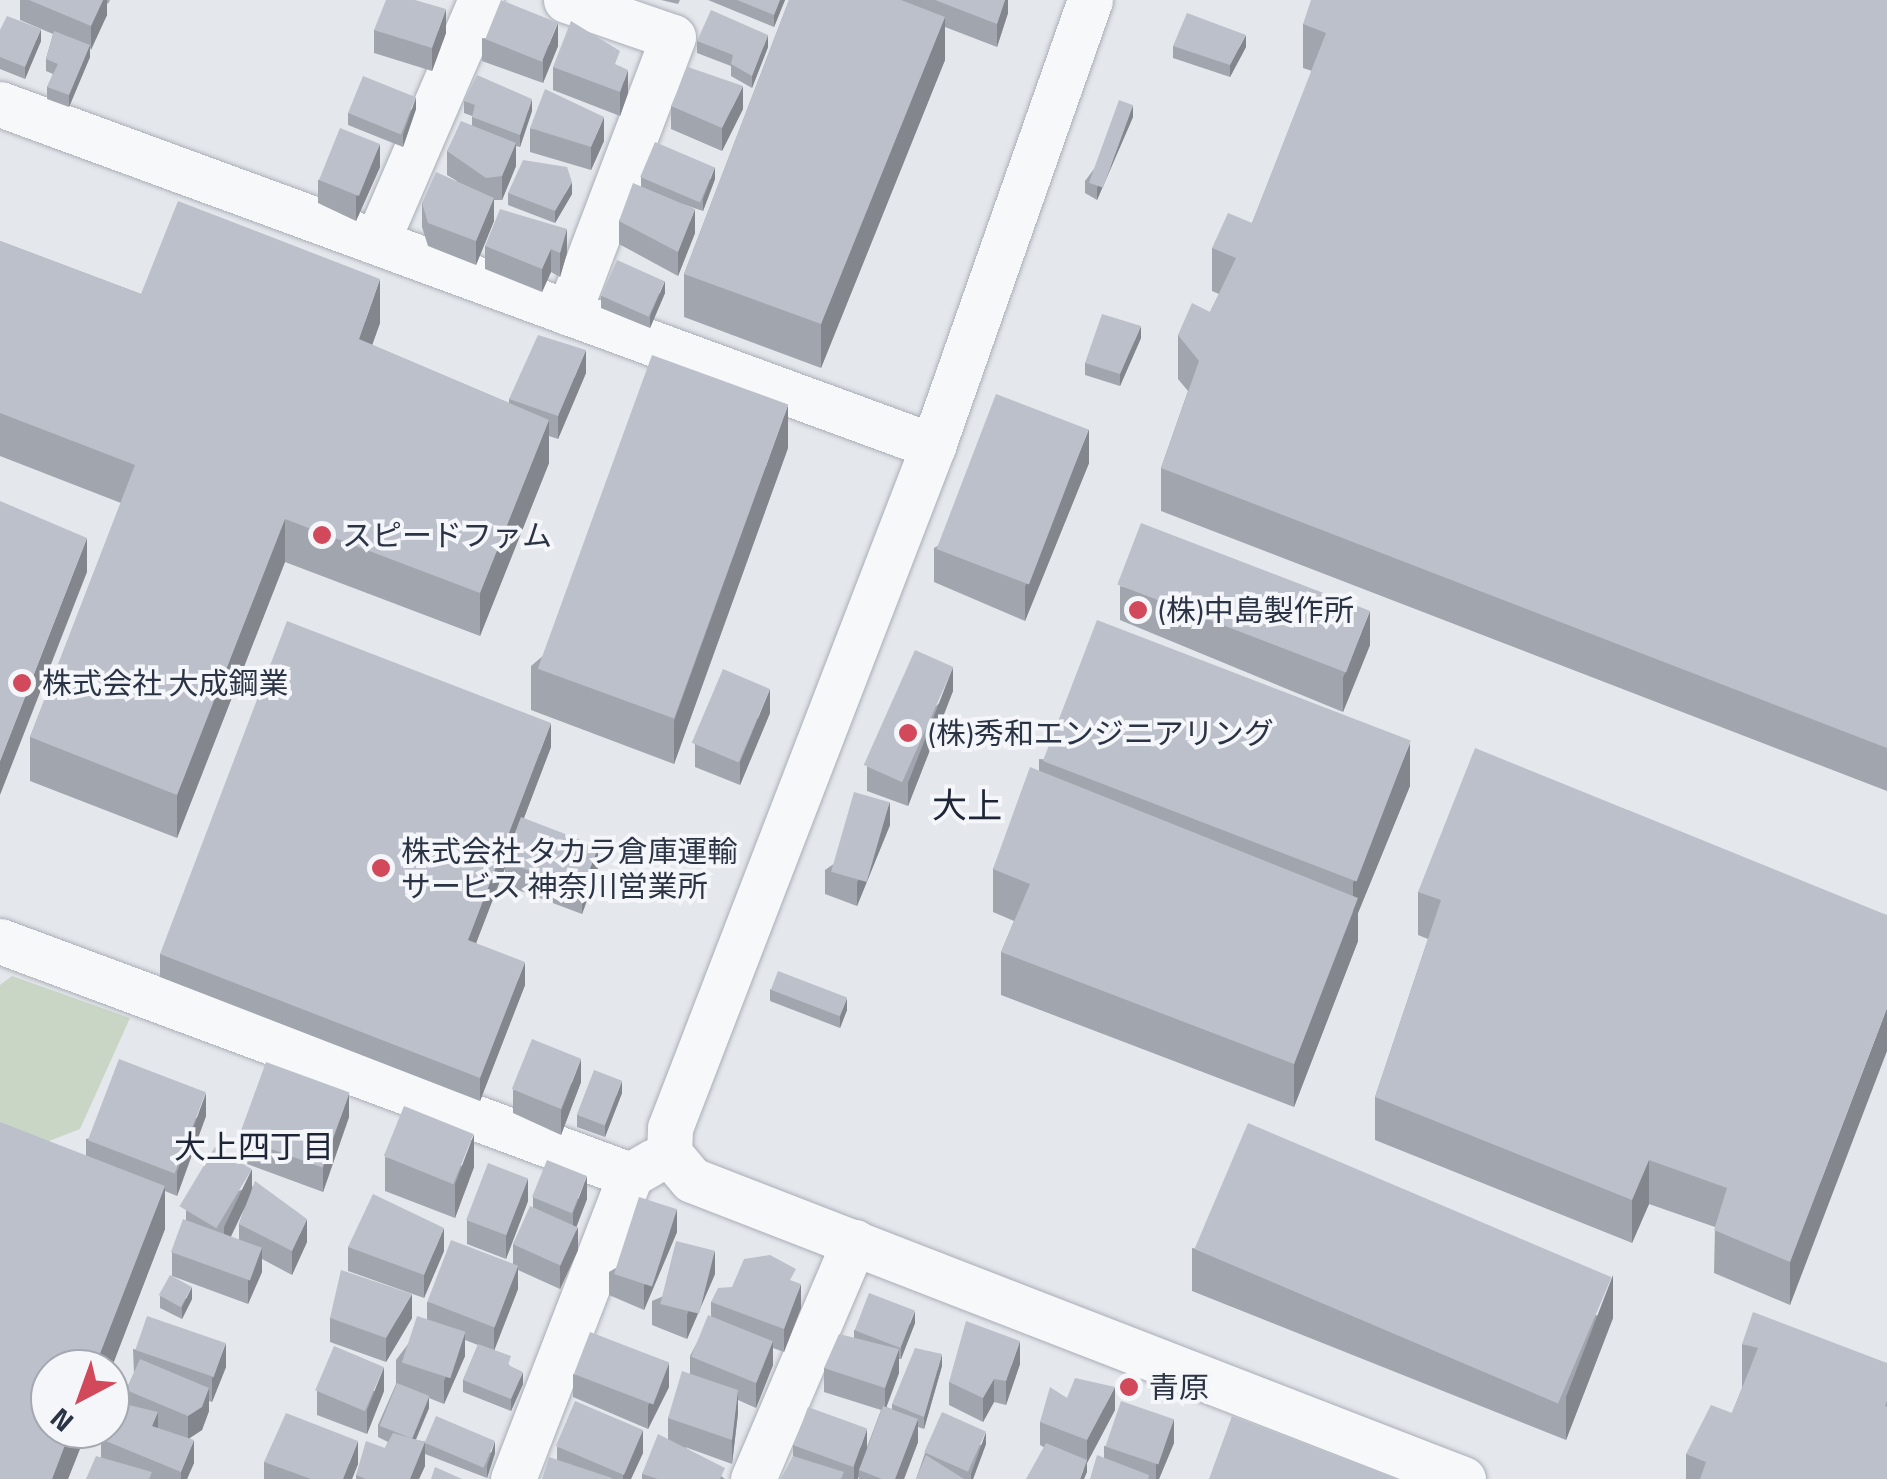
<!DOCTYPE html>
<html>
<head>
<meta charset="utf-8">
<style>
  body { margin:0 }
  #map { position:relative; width:1887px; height:1479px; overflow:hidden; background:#e4e7ec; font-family:"Titillium Web","Noto Sans JP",sans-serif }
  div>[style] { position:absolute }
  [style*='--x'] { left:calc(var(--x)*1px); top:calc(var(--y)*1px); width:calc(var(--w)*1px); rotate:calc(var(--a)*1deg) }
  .green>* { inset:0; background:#c9d6c5 }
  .roads { filter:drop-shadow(0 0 2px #a9aeb7) drop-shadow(0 0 2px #a9aeb7) }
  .minor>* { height:45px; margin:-22.5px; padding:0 22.5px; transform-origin:22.5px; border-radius:22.5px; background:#f7f8fa }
  .wall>* { inset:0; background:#a1a5ae }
  .shaded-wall>* { inset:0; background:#83868d }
  .building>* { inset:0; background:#bbc0ca; transform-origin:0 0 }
  .dots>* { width:28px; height:28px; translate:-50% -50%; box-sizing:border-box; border:5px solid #f4f6f9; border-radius:50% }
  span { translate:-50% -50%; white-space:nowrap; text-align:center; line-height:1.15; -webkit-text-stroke:8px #f4f6f9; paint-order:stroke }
  .poi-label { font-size:30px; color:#2b3445 }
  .left { translate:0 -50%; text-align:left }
  .neighbourhood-label { font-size:32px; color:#1d2536 }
  .quarter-label { font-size:35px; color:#1d2536 }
  .north { position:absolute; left:30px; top:1349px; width:100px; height:100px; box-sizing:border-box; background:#f4f6f9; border:2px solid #a4a8b1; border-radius:50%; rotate:221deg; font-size:28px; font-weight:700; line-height:40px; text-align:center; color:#2b3445 }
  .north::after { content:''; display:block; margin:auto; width:35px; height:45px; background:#d1495b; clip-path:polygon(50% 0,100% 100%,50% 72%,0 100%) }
</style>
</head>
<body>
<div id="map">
  <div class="green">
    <div style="clip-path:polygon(12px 976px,130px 1018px,80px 1129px,0 1160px,0 985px)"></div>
  </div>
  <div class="roads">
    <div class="minor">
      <div style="--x:566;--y:0;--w:113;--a:19.1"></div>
      <div style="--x:673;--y:37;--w:295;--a:110.8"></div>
      <div style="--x:1090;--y:0;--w:473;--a:109.4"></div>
      <div style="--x:933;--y:446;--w:731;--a:111.09"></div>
      <div style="--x:670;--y:1128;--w:25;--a:92"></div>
      <div style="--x:669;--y:1153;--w:35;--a:50"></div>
      <div style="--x:692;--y:1180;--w:827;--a:21.2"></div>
      <div style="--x:0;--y:104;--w:994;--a:20.13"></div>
      <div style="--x:377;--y:241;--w:262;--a:-66.7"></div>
      <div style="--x:0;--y:941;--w:672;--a:20.38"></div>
      <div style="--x:513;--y:1479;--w:326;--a:-68.9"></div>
      <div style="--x:630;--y:1175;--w:28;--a:-30"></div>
      <div style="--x:753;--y:1479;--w:258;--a:-66.9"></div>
    </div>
  </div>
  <div class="wall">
    <div style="clip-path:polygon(20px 0,110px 0,108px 4px,107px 3px,107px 15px,90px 50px,90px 57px,69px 107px,47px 99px,47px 87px,53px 74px,46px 71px,46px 59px,53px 34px,20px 20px)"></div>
    <div style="clip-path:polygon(661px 0,680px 0,678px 4px)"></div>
    <div style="clip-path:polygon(708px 0,785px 0,774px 27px)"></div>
    <div style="clip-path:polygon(789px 0,1008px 0,1008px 13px,997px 47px,945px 27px,945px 60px,821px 368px,684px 317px,684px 274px)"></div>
    <div style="clip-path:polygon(1887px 0,1887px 791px,1161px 511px,1161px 468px,1188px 391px,1178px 379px,1178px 335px,1210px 312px,1219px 294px,1212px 291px,1212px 248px,1252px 223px,1312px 71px,1303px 68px,1303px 24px)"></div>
    <div style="clip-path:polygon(0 30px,41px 41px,25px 79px,0 69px)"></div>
    <div style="clip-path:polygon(374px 30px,446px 33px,432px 71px,374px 53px)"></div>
    <div style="clip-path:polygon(482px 38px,558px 46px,543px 83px,482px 61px)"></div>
    <div style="clip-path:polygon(697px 41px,768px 47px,752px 88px,731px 76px,731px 66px,697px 53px)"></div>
    <div style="clip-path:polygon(1173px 46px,1246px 47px,1230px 77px,1173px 58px)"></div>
    <div style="clip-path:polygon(620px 66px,628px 93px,620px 116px,553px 90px,553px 67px)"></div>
    <div style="clip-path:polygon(464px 101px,532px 111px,520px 147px,516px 146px,516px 166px,502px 200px,494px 200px,494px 221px,476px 265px,428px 246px,422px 227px,422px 203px,457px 181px,447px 175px,447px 151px,472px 125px,472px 116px,464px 113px)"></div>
    <div style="clip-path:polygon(671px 106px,743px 109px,722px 151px,671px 129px)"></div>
    <div style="clip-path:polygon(416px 109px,403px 147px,348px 125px,348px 113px)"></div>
    <div style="clip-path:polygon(1133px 117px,1097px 200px,1085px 193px,1085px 181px)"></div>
    <div style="clip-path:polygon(530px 128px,604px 141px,591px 170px,530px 152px)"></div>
    <div style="clip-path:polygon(380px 167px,356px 221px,318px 203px,318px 180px)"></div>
    <div style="clip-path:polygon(641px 177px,715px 179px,703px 211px,682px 204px,695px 233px,678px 276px,619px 244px,619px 221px,641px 186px)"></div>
    <div style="clip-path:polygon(508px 193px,572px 194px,555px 223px,508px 205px)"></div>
    <div style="clip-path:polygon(567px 229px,567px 253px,560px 277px,551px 272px,542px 292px,485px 269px,485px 246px)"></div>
    <div style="clip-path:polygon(0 241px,141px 294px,380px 323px,372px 345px,509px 403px,509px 399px,586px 373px,558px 439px,549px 436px,549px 463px,480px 636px,285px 562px,177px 838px,30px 781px,30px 737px,121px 503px,0 456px)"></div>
    <div style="clip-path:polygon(665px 293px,650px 328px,601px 308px,601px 296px)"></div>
    <div style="clip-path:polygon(1141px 338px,1120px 386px,1085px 375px,1085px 363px)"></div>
    <div style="clip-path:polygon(788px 448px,674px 764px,531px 710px,531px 666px)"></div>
    <div style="clip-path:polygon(1089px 463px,1025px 621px,934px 582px,934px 548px)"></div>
    <div style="clip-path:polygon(1120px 586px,1370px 645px,1343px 712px,1120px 620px)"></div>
    <div style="clip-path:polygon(953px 691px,908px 806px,867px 791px,867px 767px)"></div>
    <div style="clip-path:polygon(770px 713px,740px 785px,695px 767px,695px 744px)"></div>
    <div style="clip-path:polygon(551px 747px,524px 818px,598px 870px,582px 914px,505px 885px,505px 868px,476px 943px,525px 985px,480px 1101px,160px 977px,160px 954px)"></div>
    <div style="clip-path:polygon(1039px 759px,1410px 786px,1358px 913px,1358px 941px,1294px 1107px,1001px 995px,1001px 952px,1014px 921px,993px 912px,993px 869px,1039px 771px)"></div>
    <div style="clip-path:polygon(890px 825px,857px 906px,825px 894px,825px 870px)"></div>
    <div style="clip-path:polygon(1418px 892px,1887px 915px,1790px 1305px,1714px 1273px,1715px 1227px,1649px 1204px,1632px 1243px,1375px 1140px,1375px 1097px,1428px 939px,1418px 935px)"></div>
    <div style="clip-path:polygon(770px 989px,847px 1010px,840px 1028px,770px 1001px)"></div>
    <div style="clip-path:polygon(581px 1082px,561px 1135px,513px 1113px,513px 1090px)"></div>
    <div style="clip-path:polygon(622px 1093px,605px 1137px,577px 1127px,577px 1115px)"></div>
    <div style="clip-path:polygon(206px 1116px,177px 1196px,165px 1191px,165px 1229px,68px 1479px,0 1479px,86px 1155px,86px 1139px)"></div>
    <div style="clip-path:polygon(349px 1117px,323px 1192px,239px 1161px,239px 1137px)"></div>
    <div style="clip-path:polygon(385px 1157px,474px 1167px,455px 1218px,385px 1191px)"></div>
    <div style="clip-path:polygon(evenodd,252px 1186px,307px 1242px,292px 1275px,262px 1259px,262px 1272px,248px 1304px,172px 1276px,172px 1252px,186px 1220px,186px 1210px,252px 1186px,245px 1207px,239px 1224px,239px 1240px,231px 1237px,245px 1207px)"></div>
    <div style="clip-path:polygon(533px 1197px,587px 1199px,576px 1227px,578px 1250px,560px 1289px,518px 1270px,518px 1289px,494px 1350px,511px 1367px,523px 1384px,511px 1411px,463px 1392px,463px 1380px,478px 1345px,465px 1340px,465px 1356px,444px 1404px,429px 1398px,429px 1408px,416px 1440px,495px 1453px,487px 1478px,425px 1454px,425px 1466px,419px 1479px,356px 1479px,356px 1475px,385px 1448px,388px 1442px,378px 1437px,378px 1425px,396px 1384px,396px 1360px,427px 1319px,427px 1302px,513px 1264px,513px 1244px,533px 1207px)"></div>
    <div style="clip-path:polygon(528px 1201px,506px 1259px,467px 1244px,467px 1220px)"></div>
    <div style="clip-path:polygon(677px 1232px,644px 1310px,609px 1295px,609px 1272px)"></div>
    <div style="clip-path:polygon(348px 1247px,444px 1251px,424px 1298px,348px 1271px)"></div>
    <div style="clip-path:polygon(1192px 1248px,1613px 1318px,1566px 1440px,1192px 1291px)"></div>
    <div style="clip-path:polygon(715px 1274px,687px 1339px,652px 1325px,652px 1301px)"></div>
    <div style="clip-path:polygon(796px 1282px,801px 1308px,784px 1352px,773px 1348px,773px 1365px,756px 1408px,738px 1400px,738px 1413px,732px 1464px,685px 1447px,725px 1479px,642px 1479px,642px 1474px,668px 1439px,668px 1418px,690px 1374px,690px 1356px,711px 1316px,711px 1302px)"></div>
    <div style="clip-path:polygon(160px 1296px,192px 1299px,182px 1319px,160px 1308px)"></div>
    <div style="clip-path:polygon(330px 1318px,412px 1318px,386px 1362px,330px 1342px)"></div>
    <div style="clip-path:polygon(915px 1323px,901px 1359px,899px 1359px,899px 1373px,886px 1407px,892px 1409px,892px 1404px,942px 1366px,924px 1429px,918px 1427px,918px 1442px,904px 1479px,859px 1479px,859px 1476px,858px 1479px,781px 1479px,793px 1457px,793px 1445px,867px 1447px,881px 1410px,824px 1392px,824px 1368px,854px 1338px,854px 1330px)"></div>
    <div style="clip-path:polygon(1742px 1344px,1887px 1363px,1887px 1479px,1686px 1479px,1686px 1454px,1732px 1413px,1742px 1388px)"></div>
    <div style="clip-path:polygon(133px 1349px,226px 1367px,212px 1402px,209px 1401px,209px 1411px,202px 1430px,190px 1438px,194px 1463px,187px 1479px,86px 1479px,101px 1457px,101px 1439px,126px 1404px,126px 1390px,134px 1373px)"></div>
    <div style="clip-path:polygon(1020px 1364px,1006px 1405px,994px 1402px,983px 1422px,949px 1405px,949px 1382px)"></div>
    <div style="clip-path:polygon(573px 1374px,669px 1387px,648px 1429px,573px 1397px)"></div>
    <div style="clip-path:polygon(317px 1391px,384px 1391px,367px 1434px,317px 1415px)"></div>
    <div style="clip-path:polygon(1067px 1398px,1115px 1410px,1087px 1463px,1087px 1472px,1040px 1445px,1040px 1422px)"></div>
    <div style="clip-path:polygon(1174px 1443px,1159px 1479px,1090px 1479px,1104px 1458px,1104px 1446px)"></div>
    <div style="clip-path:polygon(986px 1444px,973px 1479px,916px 1479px,925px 1453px)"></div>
    <div style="clip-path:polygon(557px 1447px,643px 1453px,631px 1479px,542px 1479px,557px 1460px)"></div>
    <div style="clip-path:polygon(264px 1462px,358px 1464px,352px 1479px,264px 1479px)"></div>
  </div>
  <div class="shaded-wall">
    <div style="clip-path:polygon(103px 0,107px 0,107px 15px,91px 50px,91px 26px)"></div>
    <div style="clip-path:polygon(780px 0,785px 0,774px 27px,774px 15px)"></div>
    <div style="clip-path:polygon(1005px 0,1008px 0,1008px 13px,997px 47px,997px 24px)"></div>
    <div style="clip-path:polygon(446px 9px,446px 33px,432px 71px,432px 48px)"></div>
    <div style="clip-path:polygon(945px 17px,945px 60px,821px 368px,821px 324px)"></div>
    <div style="clip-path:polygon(558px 23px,558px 46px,543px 83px,543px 59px)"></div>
    <div style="clip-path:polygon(41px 29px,41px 41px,25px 79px,25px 67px)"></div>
    <div style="clip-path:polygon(768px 35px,768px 47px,752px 88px,752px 76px)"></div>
    <div style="clip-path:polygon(1246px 35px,1246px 47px,1230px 77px,1230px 65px)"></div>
    <div style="clip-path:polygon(90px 45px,90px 57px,69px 107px,69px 95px)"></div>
    <div style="clip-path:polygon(628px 70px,628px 93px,620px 116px,620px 92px)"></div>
    <div style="clip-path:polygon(743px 86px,743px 109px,722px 151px,722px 128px)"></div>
    <div style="clip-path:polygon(416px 97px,416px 109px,403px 147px,403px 135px)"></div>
    <div style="clip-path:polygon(532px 99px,532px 111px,520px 147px,520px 135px)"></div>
    <div style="clip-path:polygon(1133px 105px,1133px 117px,1097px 200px,1097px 188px)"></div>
    <div style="clip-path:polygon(604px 117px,604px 141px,591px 170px,591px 147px)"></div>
    <div style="clip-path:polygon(516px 143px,516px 166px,502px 200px,502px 176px)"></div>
    <div style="clip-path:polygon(380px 144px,380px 167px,356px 221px,356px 197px)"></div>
    <div style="clip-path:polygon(715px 167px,715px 179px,703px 211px,703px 199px)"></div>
    <div style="clip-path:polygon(572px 182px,572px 194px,555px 223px,555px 211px)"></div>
    <div style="clip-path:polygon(494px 198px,494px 221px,476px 265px,476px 241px)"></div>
    <div style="clip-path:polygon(695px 209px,695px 233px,678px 276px,678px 252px)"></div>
    <div style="clip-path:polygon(567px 229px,567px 253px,560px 277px,560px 253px)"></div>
    <div style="clip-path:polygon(551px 249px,551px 272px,542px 292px,542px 269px)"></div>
    <div style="clip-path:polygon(380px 279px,380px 323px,359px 382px,359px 339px)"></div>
    <div style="clip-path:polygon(665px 281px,665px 293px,650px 328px,650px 316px)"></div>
    <div style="clip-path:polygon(1141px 326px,1141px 338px,1120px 386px,1120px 374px)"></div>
    <div style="clip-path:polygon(586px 350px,586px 373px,558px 439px,558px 416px)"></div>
    <div style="clip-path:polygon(788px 405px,788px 448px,674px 764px,674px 721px)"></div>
    <div style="clip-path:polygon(549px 420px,549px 463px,480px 636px,480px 593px)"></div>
    <div style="clip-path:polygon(1089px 429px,1089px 463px,1025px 621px,1025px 587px)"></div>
    <div style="clip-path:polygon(285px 519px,285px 562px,177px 838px,177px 795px)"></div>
    <div style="clip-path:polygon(87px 538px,87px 572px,0 795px,0 761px)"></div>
    <div style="clip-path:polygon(1370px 611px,1370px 645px,1343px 712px,1343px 678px)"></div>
    <div style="clip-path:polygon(953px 667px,953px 691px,908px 806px,908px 783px)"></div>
    <div style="clip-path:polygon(770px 689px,770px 713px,740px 785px,740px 762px)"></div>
    <div style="clip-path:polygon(551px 723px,551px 747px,507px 862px,505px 861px,505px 868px,468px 964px,468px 940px)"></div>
    <div style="clip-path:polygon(1410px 743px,1410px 786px,1358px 913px,1358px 941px,1294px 1107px,1294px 1064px,1353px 912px,1353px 883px)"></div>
    <div style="clip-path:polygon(890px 802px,890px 825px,857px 906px,857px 883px)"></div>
    <div style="clip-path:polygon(598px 847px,598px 870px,582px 914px,582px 890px)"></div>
    <div style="clip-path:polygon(525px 962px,525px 985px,480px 1101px,480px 1078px)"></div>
    <div style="clip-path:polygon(847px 998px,847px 1010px,840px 1028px,840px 1016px)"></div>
    <div style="clip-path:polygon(1887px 1008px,1887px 1051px,1790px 1305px,1790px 1262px)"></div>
    <div style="clip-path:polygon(581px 1059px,581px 1082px,561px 1135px,561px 1111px)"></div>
    <div style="clip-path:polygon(622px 1081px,622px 1093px,605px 1137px,605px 1125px)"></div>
    <div style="clip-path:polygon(206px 1093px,206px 1116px,177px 1196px,177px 1172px)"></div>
    <div style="clip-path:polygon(349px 1093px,349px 1117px,323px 1192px,323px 1168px)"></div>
    <div style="clip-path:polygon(474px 1134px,474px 1167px,455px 1218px,455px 1184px)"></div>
    <div style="clip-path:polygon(1649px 1160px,1649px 1204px,1632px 1243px,1632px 1200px)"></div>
    <div style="clip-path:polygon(252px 1169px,252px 1192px,224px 1250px,224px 1227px)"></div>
    <div style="clip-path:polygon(587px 1176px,587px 1199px,573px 1236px,573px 1213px)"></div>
    <div style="clip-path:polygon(528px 1178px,528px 1201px,506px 1259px,506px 1235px)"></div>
    <div style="clip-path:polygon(165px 1186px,165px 1229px,110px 1372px,110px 1369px,94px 1369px)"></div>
    <div style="clip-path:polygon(677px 1209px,677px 1232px,644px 1310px,644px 1286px)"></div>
    <div style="clip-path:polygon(307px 1219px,307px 1242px,292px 1275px,292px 1251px)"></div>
    <div style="clip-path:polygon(578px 1227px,578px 1250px,560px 1289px,560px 1265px)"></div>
    <div style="clip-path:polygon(444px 1228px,444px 1251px,424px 1298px,424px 1275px)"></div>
    <div style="clip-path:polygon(262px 1248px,262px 1272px,248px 1304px,248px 1281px)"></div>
    <div style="clip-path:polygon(715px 1251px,715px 1274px,687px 1339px,687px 1315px)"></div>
    <div style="clip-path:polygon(518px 1266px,518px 1289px,494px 1351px,494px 1327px)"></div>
    <div style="clip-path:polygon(1613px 1275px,1613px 1318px,1566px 1440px,1566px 1397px)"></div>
    <div style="clip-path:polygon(801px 1284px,801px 1308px,784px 1352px,784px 1329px)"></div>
    <div style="clip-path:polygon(192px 1287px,192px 1299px,182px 1319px,182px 1307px)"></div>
    <div style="clip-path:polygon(412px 1294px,412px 1318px,386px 1362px,386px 1338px)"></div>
    <div style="clip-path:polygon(915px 1311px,915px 1323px,901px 1359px,901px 1347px)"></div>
    <div style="clip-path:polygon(465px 1332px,465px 1356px,444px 1404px,444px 1381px)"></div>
    <div style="clip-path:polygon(773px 1341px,773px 1365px,756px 1408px,756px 1384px)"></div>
    <div style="clip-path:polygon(1020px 1341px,1020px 1364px,1006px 1405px,1006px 1381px)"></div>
    <div style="clip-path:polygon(226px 1343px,226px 1367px,212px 1402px,212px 1379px)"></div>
    <div style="clip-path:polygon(899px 1349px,899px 1373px,885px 1411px,885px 1388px)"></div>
    <div style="clip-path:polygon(942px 1354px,942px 1366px,924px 1429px,924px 1417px)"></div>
    <div style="clip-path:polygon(669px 1363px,669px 1387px,648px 1429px,648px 1406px)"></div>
    <div style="clip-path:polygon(384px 1367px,384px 1391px,367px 1434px,367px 1410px)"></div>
    <div style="clip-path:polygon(523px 1372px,523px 1384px,511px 1411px,511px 1399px)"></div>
    <div style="clip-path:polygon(994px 1379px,994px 1402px,983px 1422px,983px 1398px)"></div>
    <div style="clip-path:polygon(1115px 1387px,1115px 1410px,1087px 1463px,1087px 1472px,1084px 1479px,1080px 1479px,1087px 1461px,1087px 1440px)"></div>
    <div style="clip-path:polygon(209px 1388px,209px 1411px,202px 1430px,188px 1439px,188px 1416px)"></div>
    <div style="clip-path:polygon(738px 1390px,738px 1413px,732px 1464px,732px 1440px)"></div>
    <div style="clip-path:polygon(429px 1396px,429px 1408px,411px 1450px,411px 1438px)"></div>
    <div style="clip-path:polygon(158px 1412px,158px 1435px,152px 1426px)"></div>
    <div style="clip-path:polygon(918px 1419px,918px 1442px,904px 1479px,895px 1479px)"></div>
    <div style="clip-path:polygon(1174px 1419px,1174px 1443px,1159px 1479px,1156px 1479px,1156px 1463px)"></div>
    <div style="clip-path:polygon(71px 1429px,88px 1429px,68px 1479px,52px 1479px)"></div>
    <div style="clip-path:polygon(867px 1429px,867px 1452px,859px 1470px,858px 1479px,854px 1479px,854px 1466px)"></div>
    <div style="clip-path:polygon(643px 1430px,643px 1453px,631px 1479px,623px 1479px,623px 1471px)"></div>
    <div style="clip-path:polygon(986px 1432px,986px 1444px,973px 1479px,971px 1479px,971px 1474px)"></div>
    <div style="clip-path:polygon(194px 1440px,194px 1463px,187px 1479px,181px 1479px,181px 1472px)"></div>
    <div style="clip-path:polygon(358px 1441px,358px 1464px,352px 1479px,343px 1479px)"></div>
    <div style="clip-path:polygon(495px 1441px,495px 1453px,487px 1478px,487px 1466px)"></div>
    <div style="clip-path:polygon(425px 1442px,425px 1466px,419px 1479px,410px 1479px)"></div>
  </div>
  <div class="building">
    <div style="clip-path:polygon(29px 0,103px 0,91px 26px)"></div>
    <div style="clip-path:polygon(386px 0,415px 0,446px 9px,432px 48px,374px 30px)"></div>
    <div style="left:501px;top:0;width:61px;height:42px;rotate:22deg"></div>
    <div style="clip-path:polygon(737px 0,780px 0,774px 15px)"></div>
    <div style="clip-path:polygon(789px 0,901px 0,945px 17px,821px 324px,684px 274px)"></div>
    <div style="clip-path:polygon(935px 0,1005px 0,997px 24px)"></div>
    <div style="clip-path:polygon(1311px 0,1887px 0,1887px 748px,1161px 468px,1199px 361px,1178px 335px,1192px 303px,1210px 312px,1236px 258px,1212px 248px,1228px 213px,1252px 223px,1326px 33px,1303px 24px)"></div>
    <div style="clip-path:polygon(711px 10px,768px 35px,752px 76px,731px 64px,733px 55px,697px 41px)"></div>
    <div style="clip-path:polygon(1187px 13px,1246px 35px,1230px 65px,1173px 46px)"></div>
    <div style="clip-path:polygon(7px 16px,41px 29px,25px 67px,0 57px,0 30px)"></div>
    <div style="clip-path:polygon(571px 21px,620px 51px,615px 64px,628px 70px,620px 92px,553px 67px)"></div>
    <div style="clip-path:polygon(54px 31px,90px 45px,69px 95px,47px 87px,58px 64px,46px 59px)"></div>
    <div style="clip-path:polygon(688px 67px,743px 86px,722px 128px,671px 106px)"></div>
    <div style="clip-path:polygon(477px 75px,532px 99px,520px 135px,472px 117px,475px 105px,464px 101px)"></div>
    <div style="left:363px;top:76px;width:57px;height:40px;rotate:22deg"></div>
    <div style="clip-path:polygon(545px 89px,604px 117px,591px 147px,530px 128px)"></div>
    <div style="left:1119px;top:100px;width:15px;height:88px;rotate:20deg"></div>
    <div style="clip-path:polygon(461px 121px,516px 143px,502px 176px,486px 178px,447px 151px)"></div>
    <div style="left:340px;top:128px;width:43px;height:56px;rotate:22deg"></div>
    <div style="left:655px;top:142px;width:65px;height:38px;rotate:23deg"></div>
    <div style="clip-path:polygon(523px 160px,567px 167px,572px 182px,555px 211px,508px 193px)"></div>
    <div style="clip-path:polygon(436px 172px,494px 198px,476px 241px,428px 223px,422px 203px)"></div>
    <div style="clip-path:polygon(633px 183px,695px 209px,678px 252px,619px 221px)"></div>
    <div style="clip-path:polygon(178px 201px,380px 279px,359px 339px,549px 420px,480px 593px,285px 519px,177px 795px,30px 737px,135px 465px,0 413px,0 241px,141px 294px)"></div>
    <div style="clip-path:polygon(500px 209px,567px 229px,560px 253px,551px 249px,542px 269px,485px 246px)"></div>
    <div style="left:617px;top:260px;width:52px;height:39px;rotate:24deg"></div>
    <div style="clip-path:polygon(1102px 314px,1141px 326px,1120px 374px,1085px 363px)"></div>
    <div style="clip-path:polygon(538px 335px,586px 350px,558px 416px,509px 399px)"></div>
    <div style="left:652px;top:355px;width:145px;height:334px;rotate:20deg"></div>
    <div style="left:996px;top:394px;width:99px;height:166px;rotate:21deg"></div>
    <div style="clip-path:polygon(0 501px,87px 538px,0 761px)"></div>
    <div style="left:1141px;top:523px;width:245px;height:66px;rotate:21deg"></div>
    <div style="left:1097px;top:620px;width:336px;height:151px;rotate:21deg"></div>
    <div style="clip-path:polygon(287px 621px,551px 723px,468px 940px,525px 962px,480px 1078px,160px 954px)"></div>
    <div style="left:915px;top:650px;width:42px;height:126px;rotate:24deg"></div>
    <div style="left:723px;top:669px;width:51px;height:80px;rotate:23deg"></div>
    <div style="clip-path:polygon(1475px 748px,1887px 915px,1887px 1008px,1790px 1262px,1714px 1230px,1727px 1188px,1649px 1160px,1632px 1200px,1375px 1097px,1441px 900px,1418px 892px)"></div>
    <div style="clip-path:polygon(1030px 767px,1358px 898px,1294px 1064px,1001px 952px,1030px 884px,993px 869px)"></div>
    <div style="left:854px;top:792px;width:37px;height:83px;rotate:16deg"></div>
    <div style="left:521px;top:817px;width:83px;height:47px;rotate:21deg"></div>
    <div style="left:778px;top:971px;width:74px;height:20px;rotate:21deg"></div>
    <div style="left:532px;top:1039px;width:53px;height:54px;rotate:22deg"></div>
    <div style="left:119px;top:1059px;width:93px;height:87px;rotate:21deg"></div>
    <div style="left:266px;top:1062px;width:89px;height:80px;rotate:20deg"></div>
    <div style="left:594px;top:1070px;width:30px;height:48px;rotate:21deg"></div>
    <div style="left:404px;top:1106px;width:75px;height:54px;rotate:22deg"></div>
    <div style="clip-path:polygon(0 1122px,165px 1186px,94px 1369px,50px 1369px,50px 1429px,71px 1429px,52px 1479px,0 1479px)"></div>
    <div style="left:1248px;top:1123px;width:395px;height:137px;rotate:23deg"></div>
    <div style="left:215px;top:1147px;width:43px;height:69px;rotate:31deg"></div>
    <div style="left:547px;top:1160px;width:43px;height:40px;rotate:22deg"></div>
    <div style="left:488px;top:1163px;width:43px;height:61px;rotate:21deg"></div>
    <div style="clip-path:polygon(255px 1181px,307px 1219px,292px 1251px,239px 1224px)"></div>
    <div style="clip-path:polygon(373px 1194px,444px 1228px,424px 1275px,348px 1247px)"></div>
    <div style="left:639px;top:1197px;width:40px;height:81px;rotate:18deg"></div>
    <div style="left:530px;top:1206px;width:52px;height:42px;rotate:24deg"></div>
    <div style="left:183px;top:1219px;width:84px;height:35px;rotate:20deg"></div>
    <div style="left:451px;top:1240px;width:72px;height:66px;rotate:21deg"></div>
    <div style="left:676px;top:1241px;width:40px;height:65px;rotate:14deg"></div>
    <div style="clip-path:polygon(770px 1255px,796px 1269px,790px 1280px,801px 1284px,784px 1329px,711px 1302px,718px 1288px,732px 1287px,744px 1259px)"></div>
    <div style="clip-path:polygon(341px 1270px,412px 1294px,386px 1338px,330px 1318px)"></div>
    <div style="left:170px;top:1275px;width:25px;height:23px;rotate:29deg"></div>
    <div style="left:869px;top:1293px;width:49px;height:40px;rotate:21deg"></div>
    <div style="clip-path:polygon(1753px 1312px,1887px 1363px,1887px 1401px,1885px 1406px,1887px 1407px,1887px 1479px,1700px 1479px,1706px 1462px,1686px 1454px,1711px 1405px,1732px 1413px,1758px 1348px,1742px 1344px)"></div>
    <div style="left:708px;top:1315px;width:70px;height:45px;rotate:22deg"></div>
    <div style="left:147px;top:1316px;width:83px;height:36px;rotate:19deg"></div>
    <div style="left:417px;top:1316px;width:51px;height:49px;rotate:18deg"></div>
    <div style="clip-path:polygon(966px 1321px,1020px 1341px,1006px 1381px,994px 1379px,983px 1398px,949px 1382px)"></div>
    <div style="left:590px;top:1332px;width:85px;height:45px;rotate:21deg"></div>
    <div style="clip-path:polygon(839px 1334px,899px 1349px,885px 1388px,824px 1368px)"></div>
    <div style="clip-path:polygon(478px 1344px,511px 1356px,508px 1365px,523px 1372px,511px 1399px,463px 1380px)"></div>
    <div style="left:334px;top:1346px;width:54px;height:48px;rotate:23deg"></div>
    <div style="clip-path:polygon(915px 1348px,942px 1354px,924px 1417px,892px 1404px)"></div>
    <div style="clip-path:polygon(140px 1359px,209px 1388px,202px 1407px,188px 1416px,126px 1390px)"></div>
    <div style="clip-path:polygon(682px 1371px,738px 1390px,732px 1440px,668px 1418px)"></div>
    <div style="clip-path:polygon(1075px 1378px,1115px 1387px,1087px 1440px,1040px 1422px,1050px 1387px,1067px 1398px)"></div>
    <div style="left:397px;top:1383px;width:35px;height:46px;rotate:22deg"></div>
    <div style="left:575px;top:1401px;width:74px;height:49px;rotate:23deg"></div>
    <div style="left:1121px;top:1401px;width:56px;height:48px;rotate:19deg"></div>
    <div style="clip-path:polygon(116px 1402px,158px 1412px,152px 1426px,194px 1440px,181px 1472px,101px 1439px,105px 1429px,110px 1429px,110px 1417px)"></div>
    <div style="clip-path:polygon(883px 1406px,918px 1419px,895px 1479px,882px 1479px,859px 1470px)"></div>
    <div style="left:808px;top:1407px;width:63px;height:41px;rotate:20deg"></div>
    <div style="left:942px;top:1412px;width:48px;height:44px;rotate:24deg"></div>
    <div style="clip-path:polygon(286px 1413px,358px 1441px,343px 1479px,311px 1479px,264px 1462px)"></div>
    <div style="left:436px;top:1416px;width:64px;height:29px;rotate:23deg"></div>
    <div style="clip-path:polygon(1232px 1416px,1395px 1478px,1395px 1479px,1209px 1479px)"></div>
    <div style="clip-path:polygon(393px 1433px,425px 1442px,410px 1479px,366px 1479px,356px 1475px,366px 1441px,385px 1448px)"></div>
    <div style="clip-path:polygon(658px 1434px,725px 1468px,720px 1479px,658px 1479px,642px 1474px)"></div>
    <div style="clip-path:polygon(1046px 1443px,1087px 1460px,1080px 1479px,1026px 1479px)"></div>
    <div style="clip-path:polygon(926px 1455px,964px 1479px,916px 1479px)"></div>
    <div style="clip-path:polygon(1097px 1455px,1149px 1475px,1148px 1479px,1090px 1479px)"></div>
    <div style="clip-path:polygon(96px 1456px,152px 1472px,149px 1479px,86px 1479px)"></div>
    <div style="clip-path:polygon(793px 1456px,844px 1472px,841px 1479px,781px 1479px)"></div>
    <div style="clip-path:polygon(549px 1457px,612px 1478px,611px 1479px,542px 1479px)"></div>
    <div style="clip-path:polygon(435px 1467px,462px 1479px,431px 1479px)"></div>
  </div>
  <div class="dots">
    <div style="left:322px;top:535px;background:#d1495b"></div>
    <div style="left:1138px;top:610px;background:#d1495b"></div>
    <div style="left:22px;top:683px;background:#d1495b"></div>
    <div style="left:908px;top:733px;background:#d1495b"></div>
    <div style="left:381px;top:868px;background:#d1495b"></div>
    <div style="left:1129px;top:1387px;background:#d1495b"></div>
  </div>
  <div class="poi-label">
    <span class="left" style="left:342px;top:535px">スピードファム</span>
    <span class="left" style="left:1158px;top:610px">(株)中島製作所</span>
    <span class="left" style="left:42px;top:683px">株式会社 大成鋼業</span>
    <span class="left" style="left:928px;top:733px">(株)秀和エンジニアリング</span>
    <span class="left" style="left:401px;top:868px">株式会社 タカラ倉庫運輸<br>サービス 神奈川営業所</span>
    <span class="left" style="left:1149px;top:1387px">青原</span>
  </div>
  <div class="neighbourhood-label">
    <span style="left:254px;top:1146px">大上四丁目</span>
  </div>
  <div class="quarter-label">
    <span style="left:967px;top:805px">大上</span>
  </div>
  <div class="north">N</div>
</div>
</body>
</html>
